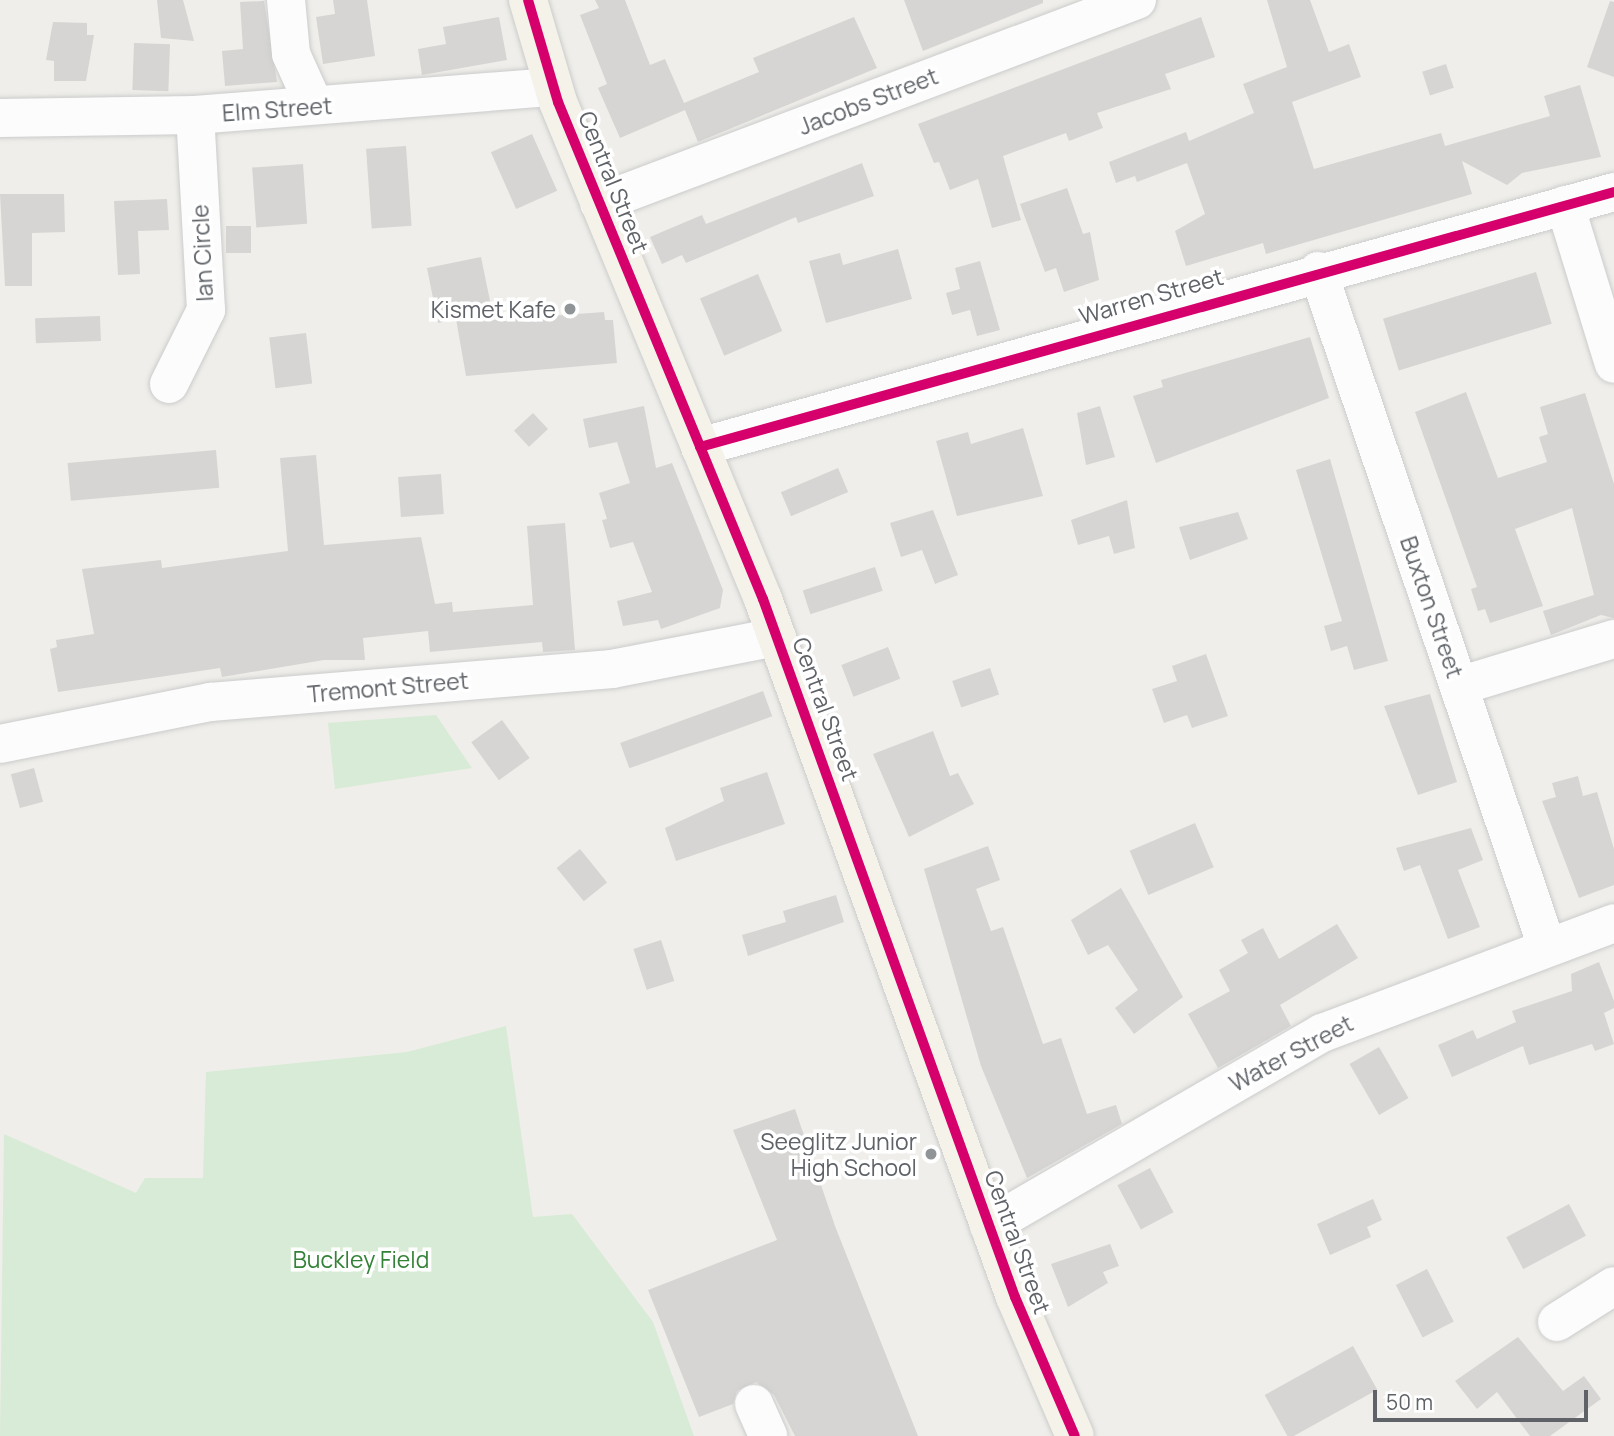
<!DOCTYPE html>
<html>
<head>
<meta charset="utf-8">
<style>
  body { margin:0 }
  #map { position:relative; width:1614px; height:1436px; overflow:hidden; background:#efeeea; font-family:Manrope,sans-serif }
  div>[style] { position:absolute }
  [style*='--x'] { left:calc(var(--x)*1px); top:calc(var(--y)*1px); width:calc(var(--w)*1px); rotate:calc(var(--a)*1deg) }
  .green>* { inset:0; background:#d8ebd6 }
  .building>* { inset:0; background:#d6d5d3; transform-origin:0 0 }
  .roads { filter:drop-shadow(0 0 2px #cbcccc) drop-shadow(0 0 2px #cbcccc) }
  .minor>* { height:38px; margin:-19px; padding:0 19px; transform-origin:19px; border-radius:19px; background:#fdfcfc }
  .major>* { height:38px; margin:-19px; padding:0 19px; transform-origin:19px; border-radius:19px; background:#f4f2e9 }
  .cycleway>* { height:10px; margin:-5px; padding:0 5px; transform-origin:5px; border-radius:5px; background:#d6006c }
  .dots>* { width:19px; height:19px; translate:-50% -50%; box-sizing:border-box; border:4px solid #fff; border-radius:50% }
  span { translate:-50% -50%; white-space:nowrap; text-align:center; line-height:1.15; -webkit-text-stroke:7px #fff; paint-order:stroke }
  .street-label { font-size:23px; color:#5f6368 }
  .poi-label { font-size:23px; color:#5f6368 }
  .right { translate:-100% -50%; text-align:right }
  .park-label { font-size:23px; color:#348238 }
  .scale { position:absolute; left:1373px; top:1390px; width:215px; height:32px; box-sizing:border-box; border:4px solid #5f6368; border-top:0; padding-left:9px; font-size:21px; line-height:24px; white-space:nowrap; color:#5f6368; -webkit-text-stroke:5px #fff; paint-order:stroke }
</style>
</head>
<body>
<div id="map">
  <div class="green">
    <div style="clip-path:polygon(436px 715px,472px 768px,335px 789px,328px 723px)"></div>
    <div style="clip-path:polygon(506px 1026px,533px 1217px,572px 1214px,653px 1322px,694px 1436px,0 1436px,4px 1134px,136px 1193px,145px 1178px,203px 1178px,206px 1072px,407px 1052px)"></div>
  </div>
  <div class="building">
    <div style="clip-path:polygon(157px 0,183px 0,194px 41px,161px 38px)"></div>
    <div style="clip-path:polygon(333px 0,367px 0,375px 56px,323px 64px,316px 17px,335px 14px)"></div>
    <div style="clip-path:polygon(595px 0,625px 0,650px 65px,665px 59px,684px 103px,759px 72px,753px 58px,854px 17px,877px 68px,698px 142px,685px 110px,620px 138px,598px 88px,607px 84px,580px 15px,599px 8px)"></div>
    <div style="clip-path:polygon(904px 0,1043px 0,1043px 3px,923px 51px)"></div>
    <div style="clip-path:polygon(1267px 0,1310px 0,1329px 52px,1349px 44px,1361px 77px,1292px 102px,1314px 169px,1441px 133px,1445px 146px,1550px 116px,1544px 96px,1580px 85px,1601px 157px,1522px 173px,1507px 185px,1462px 161px,1472px 194px,1266px 254px,1263px 243px,1186px 266px,1175px 231px,1205px 214px,1187px 163px,1137px 182px,1135px 176px,1116px 183px,1109px 162px,1186px 132px,1189px 141px,1254px 113px,1243px 84px,1287px 67px)"></div>
    <div style="clip-path:polygon(264px 1px,277px 82px,225px 86px,222px 51px,243px 49px,240px 2px)"></div>
    <div style="clip-path:polygon(1610px 1px,1614px 2px,1614px 77px,1587px 67px)"></div>
    <div style="clip-path:polygon(499px 17px,507px 60px,422px 75px,418px 49px,446px 44px,443px 27px)"></div>
    <div style="clip-path:polygon(1201px 17px,1215px 57px,1165px 74px,1171px 89px,1097px 113px,1103px 128px,1069px 141px,1066px 133px,1003px 156px,1021px 220px,992px 228px,978px 179px,950px 190px,939px 162px,934px 163px,918px 124px)"></div>
    <div style="clip-path:polygon(53px 22px,87px 23px,87px 35px,94px 35px,86px 81px,54px 81px,54px 61px,46px 60px)"></div>
    <div style="left:134px;top:43px;width:36px;height:47px;rotate:2deg"></div>
    <div style="left:1446px;top:64px;width:25px;height:25px;rotate:72deg"></div>
    <div style="left:532px;top:134px;width:62px;height:45px;rotate:66deg"></div>
    <div style="left:406px;top:146px;width:80px;height:40px;rotate:86deg"></div>
    <div style="clip-path:polygon(862px 163px,874px 196px,798px 223px,796px 217px,686px 263px,682px 255px,662px 264px,650px 237px,702px 215px,706px 224px)"></div>
    <div style="left:303px;top:164px;width:60px;height:51px;rotate:86deg"></div>
    <div style="clip-path:polygon(1067px 188px,1083px 234px,1090px 232px,1099px 280px,1064px 292px,1056px 268px,1045px 272px,1020px 204px)"></div>
    <div style="clip-path:polygon(0 194px,64px 194px,65px 232px,32px 233px,32px 286px,5px 286px)"></div>
    <div style="clip-path:polygon(167px 199px,169px 230px,138px 231px,140px 274px,118px 275px,114px 201px)"></div>
    <div style="left:226px;top:226px;width:25px;height:27px"></div>
    <div style="clip-path:polygon(898px 249px,912px 299px,826px 323px,809px 261px,840px 253px,843px 265px)"></div>
    <div style="clip-path:polygon(481px 257px,494px 320px,604px 312px,605px 320px,613px 320px,617px 363px,466px 376px,456px 319px,438px 323px,427px 268px)"></div>
    <div style="clip-path:polygon(980px 261px,1000px 330px,977px 336px,970px 310px,952px 315px,946px 293px,960px 289px,955px 268px)"></div>
    <div style="left:1536px;top:272px;width:54px;height:160px;rotate:73deg"></div>
    <div style="left:758px;top:274px;width:62px;height:63px;rotate:67deg"></div>
    <div style="left:100px;top:316px;width:25px;height:65px;rotate:88deg"></div>
    <div style="left:306px;top:333px;width:51px;height:37px;rotate:83deg"></div>
    <div style="clip-path:polygon(1310px 337px,1329px 398px,1156px 463px,1133px 396px,1163px 387px,1161px 380px)"></div>
    <div style="clip-path:polygon(1466px 392px,1498px 478px,1547px 462px,1539px 437px,1548px 434px,1540px 407px,1585px 393px,1614px 484px,1614px 618px,1601px 615px,1551px 635px,1543px 611px,1594px 595px,1572px 508px,1515px 529px,1543px 606px,1490px 623px,1485px 609px,1478px 611px,1471px 589px,1477px 587px,1415px 412px)"></div>
    <div style="clip-path:polygon(644px 406px,656px 468px,672px 463px,723px 590px,720px 608px,661px 629px,658px 620px,623px 626px,617px 601px,652px 592px,633px 542px,610px 548px,602px 520px,607px 519px,599px 493px,630px 483px,617px 442px,589px 448px,583px 419px)"></div>
    <div style="clip-path:polygon(1100px 406px,1115px 457px,1086px 465px,1077px 413px)"></div>
    <div style="left:533px;top:413px;width:22px;height:26px;rotate:47deg"></div>
    <div style="clip-path:polygon(1023px 428px,1043px 496px,957px 516px,936px 441px,968px 432px,971px 444px)"></div>
    <div style="left:216px;top:450px;width:38px;height:149px;rotate:85deg"></div>
    <div style="clip-path:polygon(316px 455px,324px 545px,421px 537px,435px 604px,452px 602px,453px 612px,533px 605px,527px 526px,565px 523px,575px 650px,543px 652px,542px 642px,430px 652px,428px 631px,363px 638px,365px 660px,324px 660px,222px 677px,220px 668px,58px 692px,50px 649px,57px 647px,56px 640px,94px 634px,82px 569px,161px 560px,162px 568px,288px 551px,280px 458px)"></div>
    <div style="clip-path:polygon(1330px 459px,1388px 661px,1354px 670px,1347px 646px,1331px 651px,1324px 626px,1342px 621px,1296px 470px)"></div>
    <div style="left:838px;top:468px;width:26px;height:62px;rotate:67deg"></div>
    <div style="left:441px;top:474px;width:40px;height:43px;rotate:86deg"></div>
    <div style="clip-path:polygon(1127px 500px,1135px 548px,1114px 554px,1109px 536px,1078px 545px,1071px 520px)"></div>
    <div style="clip-path:polygon(933px 510px,958px 575px,935px 584px,922px 550px,901px 557px,890px 523px)"></div>
    <div style="clip-path:polygon(1238px 512px,1248px 539px,1190px 560px,1179px 527px)"></div>
    <div style="left:875px;top:567px;width:25px;height:76px;rotate:72deg"></div>
    <div style="left:888px;top:647px;width:34px;height:50px;rotate:69deg"></div>
    <div style="clip-path:polygon(1206px 654px,1228px 716px,1192px 728px,1187px 715px,1164px 723px,1152px 689px,1177px 681px,1172px 666px)"></div>
    <div style="left:990px;top:668px;width:28px;height:40px;rotate:71deg"></div>
    <div style="left:763px;top:691px;width:27px;height:152px;rotate:70deg"></div>
    <div style="clip-path:polygon(1430px 694px,1457px 782px,1418px 795px,1384px 706px)"></div>
    <div style="left:502px;top:720px;width:47px;height:38px;rotate:54deg"></div>
    <div style="clip-path:polygon(933px 731px,950px 776px,958px 773px,974px 804px,909px 837px,873px 754px)"></div>
    <div style="left:34px;top:768px;width:35px;height:24px;rotate:75deg"></div>
    <div style="clip-path:polygon(767px 772px,785px 824px,676px 861px,665px 828px,724px 801px,720px 788px)"></div>
    <div style="clip-path:polygon(1578px 776px,1583px 796px,1597px 792px,1614px 849px,1614px 885px,1579px 898px,1542px 801px,1556px 797px,1552px 783px)"></div>
    <div style="left:1195px;top:823px;width:48px;height:71px;rotate:67deg"></div>
    <div style="clip-path:polygon(1471px 828px,1483px 860px,1458px 870px,1480px 927px,1448px 939px,1420px 865px,1404px 871px,1396px 848px)"></div>
    <div style="clip-path:polygon(988px 846px,1000px 880px,976px 889px,991px 931px,1003px 927px,1043px 1044px,1061px 1038px,1087px 1114px,1116px 1105px,1122px 1124px,1027px 1178px,981px 1066px,924px 869px)"></div>
    <div style="left:580px;top:849px;width:43px;height:30px;rotate:51deg"></div>
    <div style="clip-path:polygon(1121px 888px,1183px 997px,1134px 1034px,1115px 1008px,1138px 990px,1108px 945px,1088px 955px,1071px 920px)"></div>
    <div style="clip-path:polygon(836px 895px,844px 922px,748px 956px,742px 935px,786px 922px,789px 933px,783px 911px)"></div>
    <div style="clip-path:polygon(1337px 924px,1358px 958px,1280px 1005px,1291px 1026px,1218px 1068px,1188px 1014px,1230px 991px,1219px 970px,1248px 953px,1241px 940px,1263px 928px,1279px 959px)"></div>
    <div style="left:661px;top:940px;width:43px;height:29px;rotate:72deg"></div>
    <div style="clip-path:polygon(1599px 962px,1614px 1001px,1614px 1008px,1604px 1013px,1614px 1044px,1595px 1051px,1592px 1044px,1529px 1065px,1523px 1046px,1452px 1077px,1438px 1045px,1473px 1030px,1477px 1039px,1516px 1022px,1512px 1011px,1572px 991px,1571px 974px)"></div>
    <div style="left:1379px;top:1047px;width:59px;height:34px;rotate:60deg"></div>
    <div style="clip-path:polygon(795px 1109px,835px 1226px,918px 1436px,795px 1436px,774px 1395px,756px 1382px,737px 1391px,733px 1404px,699px 1417px,648px 1290px,777px 1240px,733px 1130px)"></div>
    <div style="left:1150px;top:1168px;width:50px;height:37px;rotate:62deg"></div>
    <div style="clip-path:polygon(1373px 1199px,1382px 1220px,1367px 1227px,1371px 1237px,1330px 1255px,1317px 1224px)"></div>
    <div style="left:1569px;top:1204px;width:36px;height:71px;rotate:62deg"></div>
    <div style="clip-path:polygon(1110px 1244px,1119px 1266px,1103px 1272px,1108px 1283px,1068px 1307px,1051px 1264px)"></div>
    <div style="left:1427px;top:1269px;width:59px;height:35px;rotate:63deg"></div>
    <div style="clip-path:polygon(1518px 1337px,1563px 1391px,1584px 1376px,1601px 1399px,1550px 1436px,1530px 1436px,1497px 1392px,1477px 1409px,1455px 1381px)"></div>
    <div style="left:1353px;top:1346px;width:50px;height:101px;rotate:61deg"></div>
  </div>
  <div class="roads">
    <div class="minor">
      <div style="--x:286;--y:0;--w:54;--a:84.7"></div>
      <div style="--x:291;--y:54;--w:56;--a:65.7"></div>
      <div style="--x:0;--y:118;--w:195;--a:-0.9"></div>
      <div style="--x:195;--y:115;--w:359;--a:-4.5"></div>
      <div style="--x:599;--y:203;--w:575;--a:-20.67"></div>
      <div style="--x:1565;--y:205;--w:166;--a:72.9"></div>
      <div style="--x:1318;--y:271;--w:711;--a:71.28"></div>
      <div style="--x:169;--y:384;--w:83;--a:-63.4"></div>
      <div style="--x:206;--y:310;--w:195;--a:-93.2"></div>
      <div style="--x:700;--y:447;--w:949;--a:-15.59"></div>
      <div style="--x:1459;--y:686;--w:162;--a:-16.9"></div>
      <div style="--x:0;--y:744;--w:215;--a:-11.3"></div>
      <div style="--x:211;--y:702;--w:402;--a:-4.7"></div>
      <div style="--x:612;--y:669;--w:168;--a:-11"></div>
      <div style="--x:989;--y:1226;--w:385;--a:-30.1"></div>
      <div style="--x:1322;--y:1033;--w:312;--a:-20.6"></div>
      <div style="--x:1557;--y:1322;--w:67;--a:-32.3"></div>
      <div style="--x:754;--y:1404;--w:35;--a:66"></div>
    </div>
    <div class="major">
      <div style="--x:528;--y:0;--w:106;--a:73.6"></div>
      <div style="--x:558;--y:102;--w:538;--a:67.59"></div>
      <div style="--x:763;--y:599;--w:742;--a:70.15"></div>
      <div style="--x:1015;--y:1297;--w:151;--a:66.7"></div>
    </div>
  </div>
  <div class="cycleway">
    <div style="--x:528;--y:0;--w:106;--a:73.6"></div>
    <div style="--x:558;--y:102;--w:538;--a:67.59"></div>
    <div style="--x:763;--y:599;--w:742;--a:70.15"></div>
    <div style="--x:1015;--y:1297;--w:151;--a:66.7"></div>
    <div style="--x:700;--y:447;--w:949;--a:-15.59"></div>
  </div>
  <div class="dots">
    <div style="left:570px;top:309px;background:#919496"></div>
    <div style="left:931px;top:1154px;background:#919496"></div>
  </div>
  <div class="street-label">
    <span style="left:868px;top:101px;rotate:-21deg">Jacobs Street</span>
    <span style="left:277px;top:109px;rotate:-4deg">Elm Street</span>
    <span style="left:614px;top:182px;rotate:68deg">Central Street</span>
    <span style="left:202px;top:253px;rotate:-93deg">Ian Circle</span>
    <span style="left:1151px;top:296px;rotate:-16deg">Warren Street</span>
    <span style="left:1432px;top:607px;rotate:71deg">Buxton Street</span>
    <span style="left:388px;top:687px;rotate:-5deg">Tremont Street</span>
    <span style="left:826px;top:709px;rotate:70deg">Central Street</span>
    <span style="left:1291px;top:1053px;rotate:-28deg">Water Street</span>
    <span style="left:1018px;top:1242px;rotate:70deg">Central Street</span>
  </div>
  <div class="poi-label">
    <span class="right" style="left:556px;top:309px">Kismet Kafe</span>
    <span class="right" style="left:917px;top:1154px">Seeglitz Junior<br>High School</span>
  </div>
  <div class="park-label">
    <span style="left:361px;top:1259px">Buckley Field</span>
  </div>
  <div class="scale">50 m</div>
</div>
</body>
</html>
